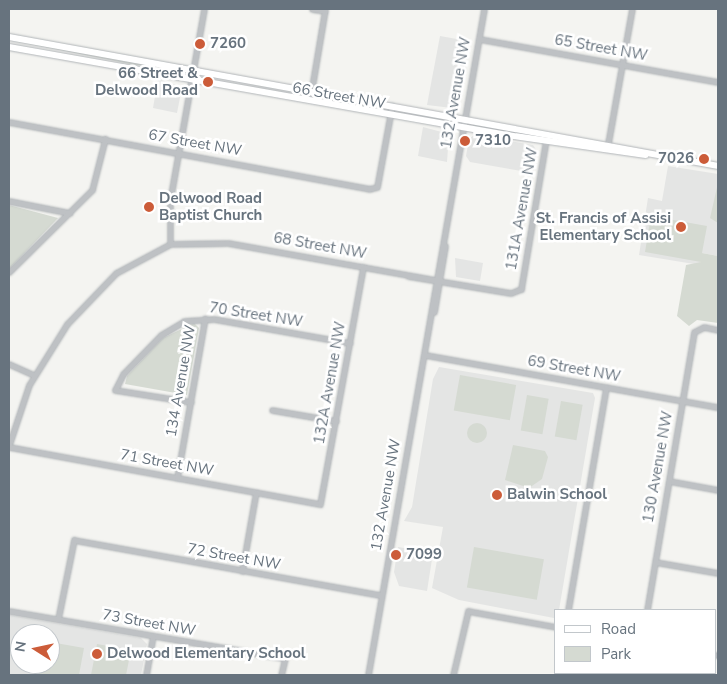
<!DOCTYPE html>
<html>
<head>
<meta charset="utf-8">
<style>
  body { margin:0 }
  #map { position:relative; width:727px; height:684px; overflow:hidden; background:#f4f4f1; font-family:"Nunito Sans",sans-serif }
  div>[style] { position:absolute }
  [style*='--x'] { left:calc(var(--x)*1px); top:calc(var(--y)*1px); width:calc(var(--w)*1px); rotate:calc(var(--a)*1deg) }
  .built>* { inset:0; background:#e4e5e4 }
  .green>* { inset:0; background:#d5dad2; transform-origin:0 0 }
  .round { border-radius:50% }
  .roads { filter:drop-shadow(0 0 1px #b1b5b8) drop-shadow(0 0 1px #b1b5b8) }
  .minor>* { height:5px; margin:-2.5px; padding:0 2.5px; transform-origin:2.5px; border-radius:2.5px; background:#bec1c4 }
  .major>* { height:6px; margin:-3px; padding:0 3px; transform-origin:3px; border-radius:3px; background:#fff }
  .dots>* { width:14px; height:14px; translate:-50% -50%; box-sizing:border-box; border:2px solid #fff; border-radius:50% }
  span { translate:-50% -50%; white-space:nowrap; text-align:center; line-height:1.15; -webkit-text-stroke:5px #fff; paint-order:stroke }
  .poi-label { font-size:15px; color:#67737e; font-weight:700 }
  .left { translate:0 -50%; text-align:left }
  .right { translate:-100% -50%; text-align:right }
  .street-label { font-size:15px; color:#67737e }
  .frame { position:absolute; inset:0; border:10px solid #67737e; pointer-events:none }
  .legend { position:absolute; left:554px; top:609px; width:162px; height:65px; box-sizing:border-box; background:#fff; border:1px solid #c2c7cb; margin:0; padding:6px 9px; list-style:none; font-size:15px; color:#67737e }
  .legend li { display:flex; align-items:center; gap:10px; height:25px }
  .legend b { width:25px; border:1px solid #c2c7cb }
  .north { position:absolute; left:10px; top:624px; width:50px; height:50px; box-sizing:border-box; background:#fff; border:1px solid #c2c7cb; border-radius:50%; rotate:280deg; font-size:14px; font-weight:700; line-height:20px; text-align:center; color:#67737e }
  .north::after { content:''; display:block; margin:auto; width:18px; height:22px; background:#cc5c39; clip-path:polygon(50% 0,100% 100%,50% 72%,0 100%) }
</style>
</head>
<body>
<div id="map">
  <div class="built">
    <div style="clip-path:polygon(440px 36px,468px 41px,457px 105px,452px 108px,427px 105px)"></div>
    <div style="clip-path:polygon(158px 79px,182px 87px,177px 113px,153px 108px)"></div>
    <div style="clip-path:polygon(423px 127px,449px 134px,447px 162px,418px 156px)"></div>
    <div style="clip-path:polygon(474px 135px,533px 145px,537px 151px,533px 173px,470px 162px,466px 156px,469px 139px)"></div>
    <div style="clip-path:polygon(668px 166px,718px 174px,718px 256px,702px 253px,700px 265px,639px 255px,648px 198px,662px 201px)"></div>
    <div style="clip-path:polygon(455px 258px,483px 263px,480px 281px,456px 277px)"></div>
    <div style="clip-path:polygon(439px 367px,593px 393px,595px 398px,559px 610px,554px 618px,459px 600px,432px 588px,443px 527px,404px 521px,412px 507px,433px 379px)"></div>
    <div style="clip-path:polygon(398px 547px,433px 553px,427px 591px,399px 586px,394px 572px)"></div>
    <div style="clip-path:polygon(evenodd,9px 615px,141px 638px,147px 644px,141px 675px,9px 675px,9px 615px,20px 634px,50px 634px,50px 664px,20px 664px,20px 634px)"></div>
  </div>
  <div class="green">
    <div style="clip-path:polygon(9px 40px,155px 66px,135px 65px)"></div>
    <div style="clip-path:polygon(718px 183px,718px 223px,710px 218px)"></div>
    <div style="clip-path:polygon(9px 205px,58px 218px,9px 269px)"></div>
    <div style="clip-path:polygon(651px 216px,707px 226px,702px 253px,718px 256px,718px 323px,697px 320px,689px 326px,677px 316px,686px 265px,701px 262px,645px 252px)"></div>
    <div style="clip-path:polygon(194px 323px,199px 328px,187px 395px,125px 384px,127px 376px,163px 338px)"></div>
    <div style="left:460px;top:375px;width:57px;height:36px;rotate:10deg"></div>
    <div style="left:527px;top:395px;width:22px;height:36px;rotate:10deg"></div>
    <div style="left:561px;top:401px;width:22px;height:36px;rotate:10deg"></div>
    <div class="round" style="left:467px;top:423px;width:20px;height:20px"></div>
    <div style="clip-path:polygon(513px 445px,545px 451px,548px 457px,542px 479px,529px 488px,505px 480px)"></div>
    <div style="left:474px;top:547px;width:71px;height:41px;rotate:10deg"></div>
    <div style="clip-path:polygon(50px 642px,84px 648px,79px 675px,38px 675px,40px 664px,50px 664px)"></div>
    <div style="clip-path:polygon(97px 644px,131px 650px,126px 675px,91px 675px)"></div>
  </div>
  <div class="roads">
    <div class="minor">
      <div style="--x:312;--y:9;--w:13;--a:9"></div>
      <div style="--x:479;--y:39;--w:243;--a:10.2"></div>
      <div style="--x:310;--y:99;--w:91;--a:-80.5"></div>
      <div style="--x:9;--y:122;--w:366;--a:10.5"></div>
      <div style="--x:369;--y:189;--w:8;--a:-14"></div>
      <div style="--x:377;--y:187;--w:83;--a:-79.6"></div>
      <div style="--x:607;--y:149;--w:142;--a:-79.9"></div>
      <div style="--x:9;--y:201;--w:62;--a:11.1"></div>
      <div style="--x:170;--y:244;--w:44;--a:-90"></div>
      <div style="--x:170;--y:200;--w:194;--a:-79.9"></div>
      <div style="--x:9;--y:272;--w:117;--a:-44.7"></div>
      <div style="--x:92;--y:190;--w:53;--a:-75.7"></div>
      <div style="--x:408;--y:276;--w:104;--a:9.4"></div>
      <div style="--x:511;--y:293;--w:11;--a:-22"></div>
      <div style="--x:521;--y:289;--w:152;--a:-80.5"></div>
      <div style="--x:434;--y:312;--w:67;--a:-80.5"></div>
      <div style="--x:425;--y:355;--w:298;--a:10.1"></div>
      <div style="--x:9;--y:364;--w:27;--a:24"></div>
      <div style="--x:191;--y:402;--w:77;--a:-171"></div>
      <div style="--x:115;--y:390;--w:18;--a:-63"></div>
      <div style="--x:123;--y:374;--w:54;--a:-45.7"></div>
      <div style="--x:161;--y:335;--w:27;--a:-31"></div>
      <div style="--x:184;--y:321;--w:30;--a:-4"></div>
      <div style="--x:214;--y:319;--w:138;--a:10"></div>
      <div style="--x:272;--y:410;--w:65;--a:9.8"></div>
      <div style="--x:9;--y:445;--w:63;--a:-71.6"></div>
      <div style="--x:29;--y:385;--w:72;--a:-58.1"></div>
      <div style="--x:67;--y:324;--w:71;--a:-46.1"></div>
      <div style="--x:116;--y:273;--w:61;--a:-28.2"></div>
      <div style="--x:170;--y:244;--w:58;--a:-1"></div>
      <div style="--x:228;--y:243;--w:216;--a:10.1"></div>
      <div style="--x:9;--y:447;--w:316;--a:10.4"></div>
      <div style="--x:320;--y:504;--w:241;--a:-79.7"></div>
      <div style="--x:177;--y:478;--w:162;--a:-80.1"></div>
      <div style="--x:669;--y:481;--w:50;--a:10.4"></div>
      <div style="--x:655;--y:562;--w:64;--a:9.9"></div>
      <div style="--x:242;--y:571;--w:80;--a:-80"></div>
      <div style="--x:568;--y:610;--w:226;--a:-80.3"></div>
      <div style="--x:647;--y:610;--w:282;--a:-80.4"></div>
      <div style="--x:694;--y:332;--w:11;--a:-27"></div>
      <div style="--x:704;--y:327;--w:14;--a:12"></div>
      <div style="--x:9;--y:611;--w:280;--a:9.7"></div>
      <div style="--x:285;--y:658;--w:17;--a:103"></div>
      <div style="--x:58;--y:619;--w:81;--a:-78.6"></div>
      <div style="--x:74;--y:540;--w:312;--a:10.2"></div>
      <div style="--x:716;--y:655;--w:2;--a:0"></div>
      <div style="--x:146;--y:675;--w:39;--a:-80"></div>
      <div style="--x:368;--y:675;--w:676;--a:-80.12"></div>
      <div style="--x:453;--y:675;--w:66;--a:-76.8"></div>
      <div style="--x:468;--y:611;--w:89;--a:10.3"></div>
      <div style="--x:636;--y:675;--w:2;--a:-90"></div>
    </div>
    <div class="major">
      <div style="--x:9;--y:37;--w:721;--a:10.31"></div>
      <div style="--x:9;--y:47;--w:506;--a:10.02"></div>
      <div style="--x:507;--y:135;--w:140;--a:8.2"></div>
    </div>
  </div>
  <div class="dots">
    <div style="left:200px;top:44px;background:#cc5c39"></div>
    <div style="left:208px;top:82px;background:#cc5c39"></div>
    <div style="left:465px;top:141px;background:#cc5c39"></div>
    <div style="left:704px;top:159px;background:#cc5c39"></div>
    <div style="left:149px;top:207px;background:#cc5c39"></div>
    <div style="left:681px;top:227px;background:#cc5c39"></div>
    <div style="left:497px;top:495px;background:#cc5c39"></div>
    <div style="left:396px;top:555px;background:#cc5c39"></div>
    <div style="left:97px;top:654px;background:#cc5c39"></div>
  </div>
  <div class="poi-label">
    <span class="left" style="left:210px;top:44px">7260</span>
    <span class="right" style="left:198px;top:82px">66 Street &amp;<br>Delwood Road</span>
    <span class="left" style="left:475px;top:141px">7310</span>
    <span class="right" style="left:694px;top:159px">7026</span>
    <span class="left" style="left:159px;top:207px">Delwood Road<br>Baptist Church</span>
    <span class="right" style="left:671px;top:227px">St. Francis of Assisi<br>Elementary School</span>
    <span class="left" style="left:507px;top:495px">Balwin School</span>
    <span class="left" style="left:406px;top:555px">7099</span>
    <span class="left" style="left:107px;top:654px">Delwood Elementary School</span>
  </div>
  <div class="street-label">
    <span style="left:601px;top:48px;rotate:10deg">65 Street NW</span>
    <span style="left:456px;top:93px;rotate:-80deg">132 Avenue NW</span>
    <span style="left:339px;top:96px;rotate:10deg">66 Street NW</span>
    <span style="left:195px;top:143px;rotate:10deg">67 Street NW</span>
    <span style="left:522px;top:209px;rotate:-80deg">131A Avenue NW</span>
    <span style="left:320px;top:246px;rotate:10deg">68 Street NW</span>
    <span style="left:256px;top:315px;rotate:9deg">70 Street NW</span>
    <span style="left:574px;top:369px;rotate:10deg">69 Street NW</span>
    <span style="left:181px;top:381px;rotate:-80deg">134 Avenue NW</span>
    <span style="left:330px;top:383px;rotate:-80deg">132A Avenue NW</span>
    <span style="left:167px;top:463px;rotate:10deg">71 Street NW</span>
    <span style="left:658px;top:467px;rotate:-80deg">130 Avenue NW</span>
    <span style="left:386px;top:495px;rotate:-80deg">132 Avenue NW</span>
    <span style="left:234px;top:557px;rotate:10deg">72 Street NW</span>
    <span style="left:149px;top:623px;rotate:10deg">73 Street NW</span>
  </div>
  <div class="frame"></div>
  <ul class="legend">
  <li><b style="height:6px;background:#fff"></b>Road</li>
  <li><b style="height:14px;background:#d5dad2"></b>Park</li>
  </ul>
  <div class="north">N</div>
</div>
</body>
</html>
